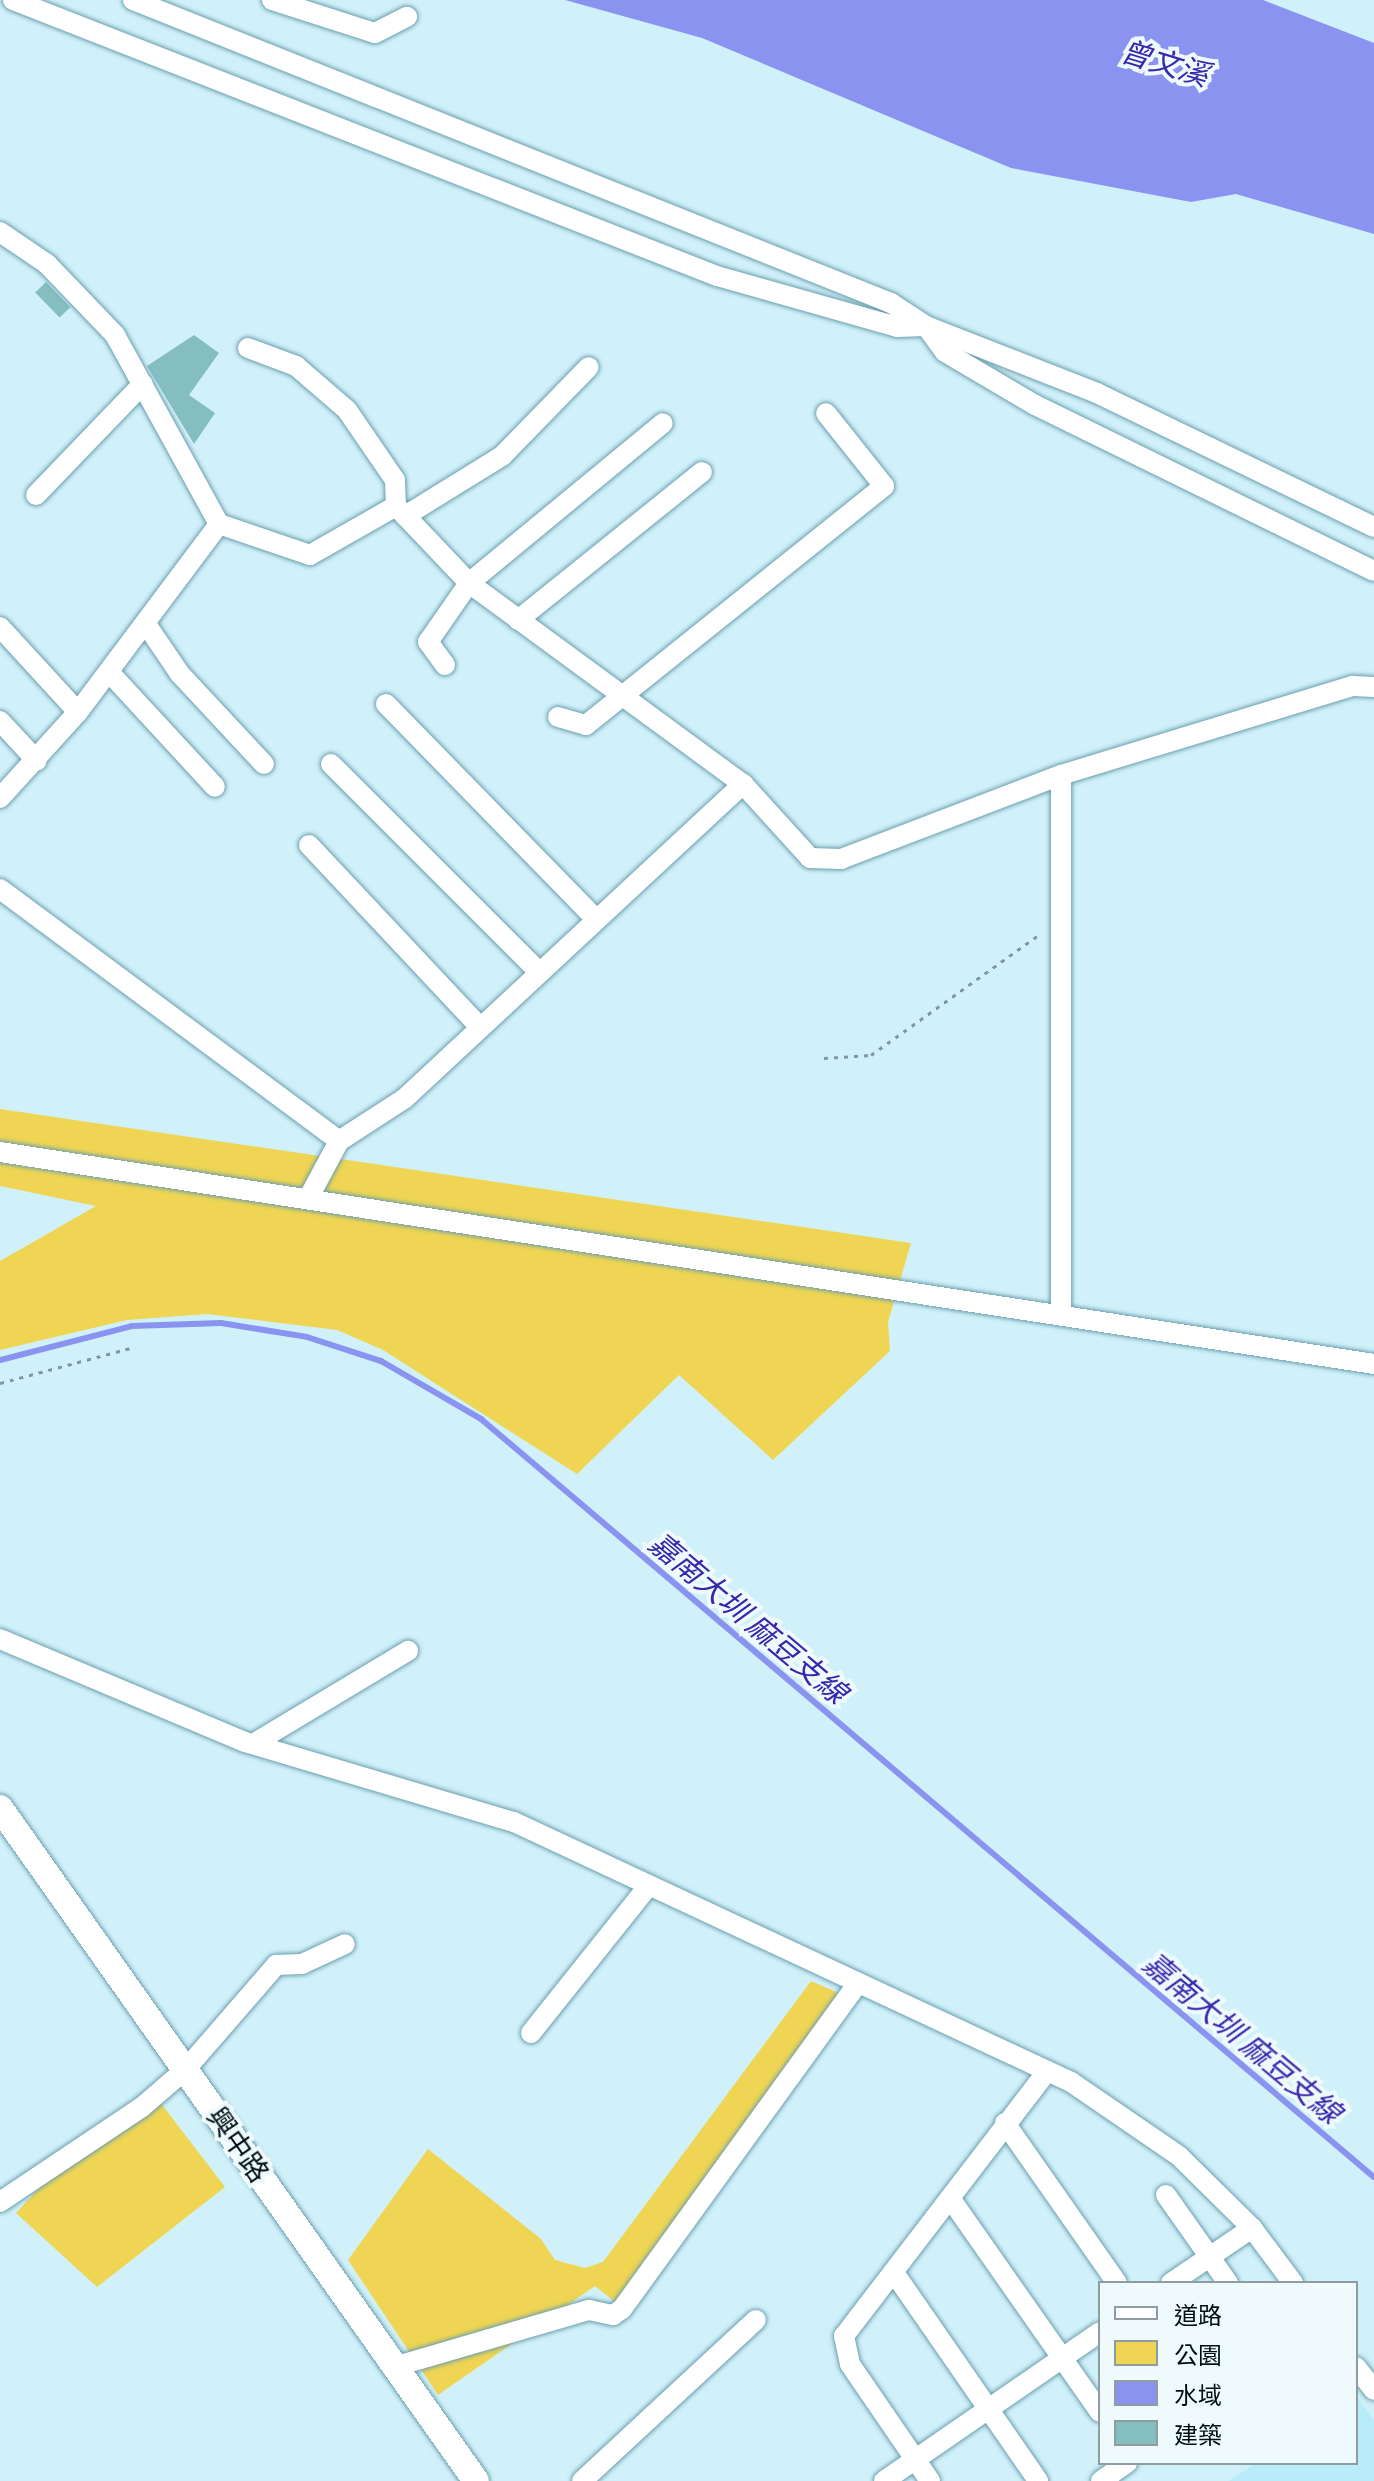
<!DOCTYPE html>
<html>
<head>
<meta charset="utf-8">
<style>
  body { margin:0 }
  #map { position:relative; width:1374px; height:2481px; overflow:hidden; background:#d1f1fa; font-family:"Exo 2","Noto Sans TC",sans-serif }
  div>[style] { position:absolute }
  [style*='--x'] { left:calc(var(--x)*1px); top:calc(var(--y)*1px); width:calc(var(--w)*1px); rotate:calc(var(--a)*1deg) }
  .built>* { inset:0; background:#b9ecfb }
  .green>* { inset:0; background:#efd553 }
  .water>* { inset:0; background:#8a94f0 }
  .stream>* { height:6px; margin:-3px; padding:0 3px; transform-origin:3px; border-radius:3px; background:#8a94f0 }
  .building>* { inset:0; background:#85bec0; transform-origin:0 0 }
  .path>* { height:3px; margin-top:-1.5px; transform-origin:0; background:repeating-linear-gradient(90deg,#7f98a0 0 4px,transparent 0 10px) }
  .roads { filter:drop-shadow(0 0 2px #6b9fae) drop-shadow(0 0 2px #6b9fae) }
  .minor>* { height:20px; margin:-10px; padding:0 10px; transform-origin:10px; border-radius:10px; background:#fff }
  .major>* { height:26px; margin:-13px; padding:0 13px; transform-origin:13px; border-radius:13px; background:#fff }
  span { translate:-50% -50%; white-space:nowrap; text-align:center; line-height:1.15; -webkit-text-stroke:8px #effafd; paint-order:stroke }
  .street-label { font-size:28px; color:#000e14 }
  .water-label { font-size:30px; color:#3727ac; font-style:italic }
  .legend { position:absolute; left:1098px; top:2281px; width:260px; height:184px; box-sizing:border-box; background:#effafd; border:2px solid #8f9ca0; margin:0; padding:10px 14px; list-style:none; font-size:24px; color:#000e14 }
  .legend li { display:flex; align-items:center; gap:16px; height:40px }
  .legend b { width:40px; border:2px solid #8f9ca0 }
</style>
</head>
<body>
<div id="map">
  <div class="built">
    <div style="clip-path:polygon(1356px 2396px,1374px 2420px,1374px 2481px,1229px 2481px,1256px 2463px,1356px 2463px)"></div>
  </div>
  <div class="green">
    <div style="clip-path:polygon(0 1109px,911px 1243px,888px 1322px,890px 1351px,773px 1460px,679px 1375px,577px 1474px,383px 1350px,337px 1330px,207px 1314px,127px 1320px,0 1350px,0 1261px,96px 1206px,0 1186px)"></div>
    <div style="clip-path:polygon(811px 1981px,850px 1998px,615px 2302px,595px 2286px,438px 2395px,348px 2260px,428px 2149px,541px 2239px,555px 2260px,585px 2268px,603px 2262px)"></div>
    <div style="clip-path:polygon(160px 2102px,225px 2187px,97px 2287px,16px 2213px,40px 2187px)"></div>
  </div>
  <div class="water">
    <div style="clip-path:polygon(565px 0,1263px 0,1374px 43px,1374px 234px,1236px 194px,1191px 202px,1011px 168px,702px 38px)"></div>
  </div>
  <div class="stream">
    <div style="--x:0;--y:1360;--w:136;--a:-14.4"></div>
    <div style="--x:132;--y:1326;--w:89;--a:-1.9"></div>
    <div style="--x:221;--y:1323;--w:87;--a:9.2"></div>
    <div style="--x:307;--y:1337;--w:78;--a:18"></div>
    <div style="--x:381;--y:1361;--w:116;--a:30.1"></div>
    <div style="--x:481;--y:1419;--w:1171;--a:40.33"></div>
  </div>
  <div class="building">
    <div style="left:46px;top:282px;width:35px;height:15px;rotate:46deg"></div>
    <div style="clip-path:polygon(194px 335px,219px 353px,189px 395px,215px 413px,194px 444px,147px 366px)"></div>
  </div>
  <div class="path">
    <div style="--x:824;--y:1058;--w:47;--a:-3.7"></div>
    <div style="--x:871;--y:1055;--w:208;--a:-35.6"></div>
    <div style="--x:0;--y:1383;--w:139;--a:-15"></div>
  </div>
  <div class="roads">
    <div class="minor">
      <div style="--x:13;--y:0;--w:756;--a:21.41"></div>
      <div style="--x:717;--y:276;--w:187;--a:15.8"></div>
      <div style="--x:897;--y:327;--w:29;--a:-2"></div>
      <div style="--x:926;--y:326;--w:32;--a:54"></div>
      <div style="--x:945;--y:352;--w:104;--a:30.5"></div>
      <div style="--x:1035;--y:405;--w:377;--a:26.1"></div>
      <div style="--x:133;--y:0;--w:816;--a:21.79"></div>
      <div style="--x:891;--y:303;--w:42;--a:33.3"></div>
      <div style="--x:926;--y:326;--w:184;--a:21.4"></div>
      <div style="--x:1097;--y:393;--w:308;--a:25.8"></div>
      <div style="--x:272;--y:0;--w:108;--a:17.8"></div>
      <div style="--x:375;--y:33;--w:36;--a:-27"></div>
      <div style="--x:0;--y:232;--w:57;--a:34.2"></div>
      <div style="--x:47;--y:264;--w:98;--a:46.2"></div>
      <div style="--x:115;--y:335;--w:216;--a:61.2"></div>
      <div style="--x:219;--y:524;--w:96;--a:18.8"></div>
      <div style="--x:310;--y:555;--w:99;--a:-29.7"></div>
      <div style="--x:396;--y:506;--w:106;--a:46.5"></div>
      <div style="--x:469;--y:583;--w:340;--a:36.3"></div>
      <div style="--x:743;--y:784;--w:100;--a:47.8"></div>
      <div style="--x:810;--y:858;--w:31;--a:2"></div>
      <div style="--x:841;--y:859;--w:235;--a:-20.9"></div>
      <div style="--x:1061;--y:775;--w:305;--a:-17"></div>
      <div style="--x:1353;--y:686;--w:21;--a:3"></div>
      <div style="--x:248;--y:348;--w:51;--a:20.6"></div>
      <div style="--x:296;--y:366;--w:67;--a:40.8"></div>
      <div style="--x:347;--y:410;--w:85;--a:55.6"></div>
      <div style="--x:395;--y:480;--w:26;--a:88"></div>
      <div style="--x:36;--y:495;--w:154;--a:-46.1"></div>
      <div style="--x:405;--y:516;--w:114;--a:-31.7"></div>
      <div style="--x:502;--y:456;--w:124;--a:-45.7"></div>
      <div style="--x:518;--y:620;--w:236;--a:-38.8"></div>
      <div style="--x:146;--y:624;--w:60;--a:55.8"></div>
      <div style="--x:180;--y:674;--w:123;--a:47"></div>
      <div style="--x:0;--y:627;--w:115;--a:47.5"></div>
      <div style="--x:445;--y:665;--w:29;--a:-126"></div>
      <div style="--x:428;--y:642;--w:72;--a:-55.2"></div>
      <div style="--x:469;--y:583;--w:251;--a:-39.5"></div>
      <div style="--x:109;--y:672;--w:156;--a:47.3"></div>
      <div style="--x:386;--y:704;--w:298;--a:45.7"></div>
      <div style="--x:558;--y:717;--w:29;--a:16"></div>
      <div style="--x:586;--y:725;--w:382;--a:-38.7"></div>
      <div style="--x:884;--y:486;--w:93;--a:-128.5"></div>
      <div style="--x:0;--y:721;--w:54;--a:47.2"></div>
      <div style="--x:331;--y:764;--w:293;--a:45"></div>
      <div style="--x:1061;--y:775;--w:539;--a:90"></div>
      <div style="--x:0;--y:798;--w:116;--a:-47.8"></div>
      <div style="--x:78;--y:712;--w:235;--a:-53.1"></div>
      <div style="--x:309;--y:845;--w:248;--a:46.8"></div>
      <div style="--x:0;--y:889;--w:422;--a:36.6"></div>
      <div style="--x:0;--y:1152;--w:1390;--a:8.77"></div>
      <div style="--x:309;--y:1197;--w:64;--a:-61.8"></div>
      <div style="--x:339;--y:1141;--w:77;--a:-32.9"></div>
      <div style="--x:404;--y:1099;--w:463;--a:-42.9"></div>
      <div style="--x:0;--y:1639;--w:266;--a:22.8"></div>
      <div style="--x:245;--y:1742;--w:281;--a:16.6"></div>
      <div style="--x:514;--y:1822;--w:615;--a:25.02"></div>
      <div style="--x:1071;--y:2082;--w:131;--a:34.4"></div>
      <div style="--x:1179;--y:2156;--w:103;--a:44.6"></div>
      <div style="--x:1252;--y:2228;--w:69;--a:53.3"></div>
      <div style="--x:253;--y:1744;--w:181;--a:-31"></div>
      <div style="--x:531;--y:2033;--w:189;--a:-51.4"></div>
      <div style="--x:1005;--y:2123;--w:195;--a:55"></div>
      <div style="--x:1166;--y:2195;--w:108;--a:54.8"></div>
      <div style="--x:950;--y:2198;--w:261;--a:55"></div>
      <div style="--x:0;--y:2202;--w:171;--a:-33.8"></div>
      <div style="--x:142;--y:2107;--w:58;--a:-40.8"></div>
      <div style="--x:186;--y:2069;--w:138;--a:-49.1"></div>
      <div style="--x:276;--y:1965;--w:26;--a:-2"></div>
      <div style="--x:302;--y:1964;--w:47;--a:-24.9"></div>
      <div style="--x:897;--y:2277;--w:248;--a:55.3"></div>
      <div style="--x:1171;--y:2283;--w:98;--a:-34.2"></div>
      <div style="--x:397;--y:2366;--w:200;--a:-16.3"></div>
      <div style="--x:589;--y:2310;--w:25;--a:12"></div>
      <div style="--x:613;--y:2315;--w:11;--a:-34"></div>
      <div style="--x:622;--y:2309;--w:401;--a:-54.1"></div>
      <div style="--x:1356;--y:2367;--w:29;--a:52"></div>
      <div style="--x:582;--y:2481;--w:237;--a:-42.8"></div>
      <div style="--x:884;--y:2481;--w:262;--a:-34.6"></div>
      <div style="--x:930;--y:2481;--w:142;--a:-124.4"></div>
      <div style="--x:850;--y:2364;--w:29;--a:-102"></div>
      <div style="--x:844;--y:2336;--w:334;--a:-52.5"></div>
      <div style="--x:1101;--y:2481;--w:32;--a:-35"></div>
    </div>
    <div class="major">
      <div style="--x:0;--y:1808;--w:824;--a:54.73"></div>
    </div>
  </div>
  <div class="street-label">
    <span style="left:239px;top:2144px;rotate:55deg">興中路</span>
  </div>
  <div class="water-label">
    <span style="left:1165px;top:62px;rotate:17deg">曾文溪</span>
    <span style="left:749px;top:1617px;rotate:40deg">嘉南大圳 麻豆支線</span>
    <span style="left:1243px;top:2037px;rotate:40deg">嘉南大圳 麻豆支線</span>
  </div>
  <ul class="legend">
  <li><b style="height:10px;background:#fff"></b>道路</li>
  <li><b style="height:22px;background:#efd553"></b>公園</li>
  <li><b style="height:22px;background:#8a94f0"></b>水域</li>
  <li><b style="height:22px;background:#85bec0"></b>建築</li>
  </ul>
</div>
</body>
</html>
